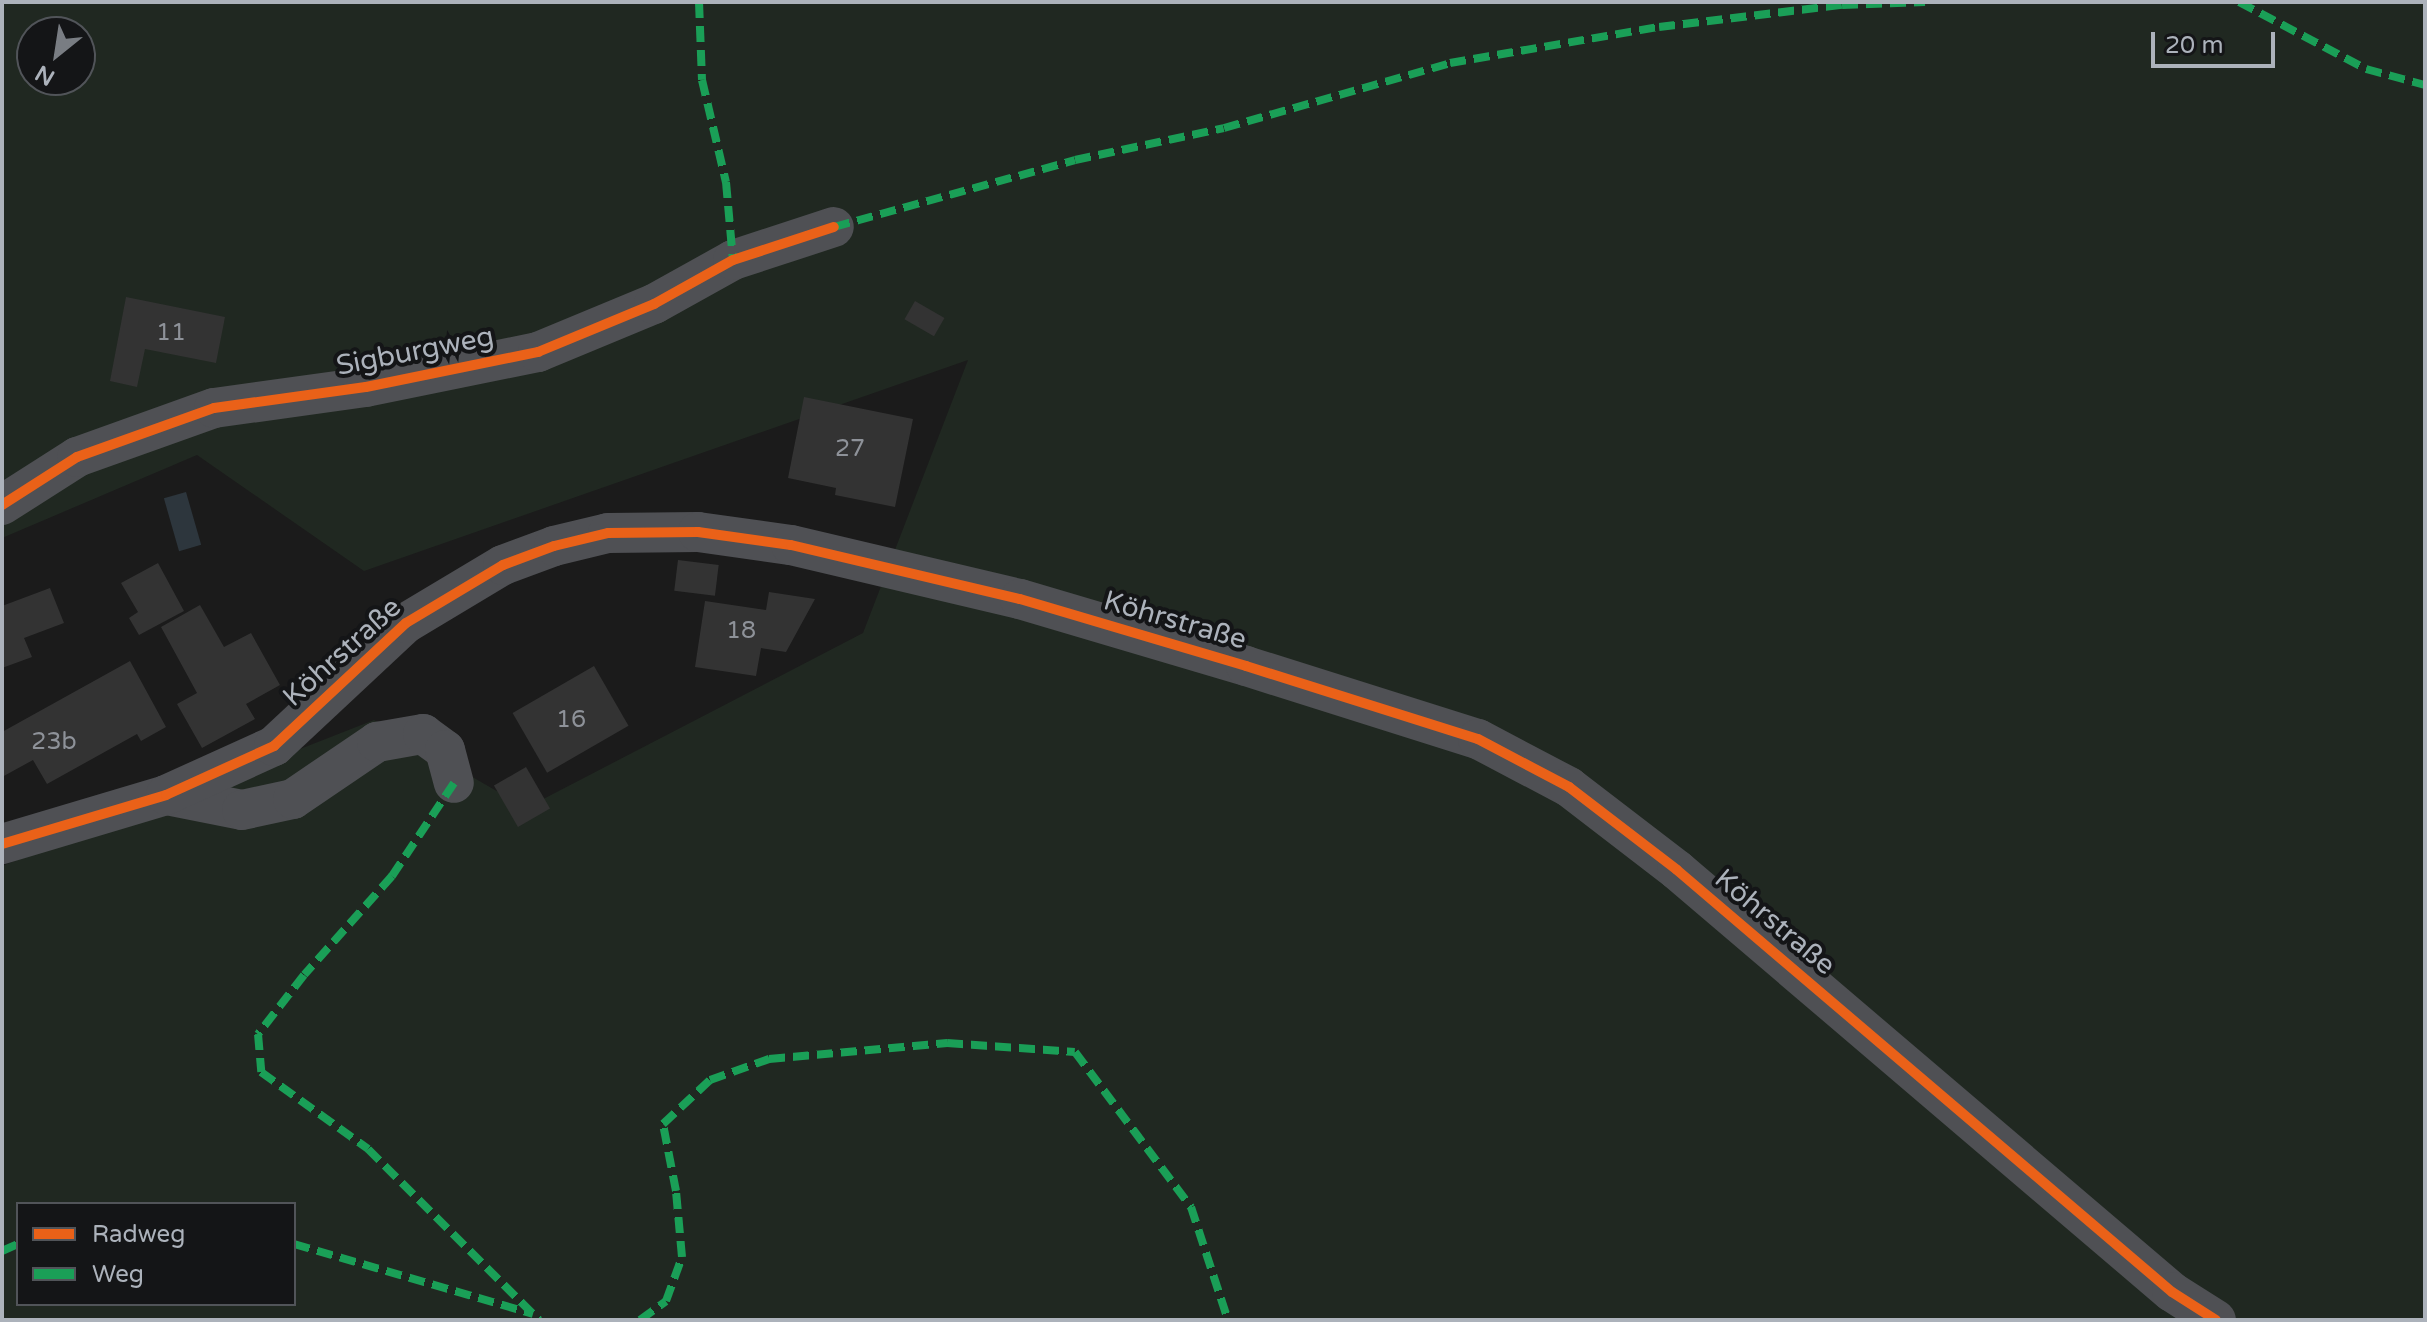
<!DOCTYPE html>
<html>
<head>
<meta charset="utf-8">
<style>
  body { margin:0 }
  #map { position:relative; width:2427px; height:1322px; overflow:hidden; background:#1b1b1b; font-family:"Varela Round",sans-serif }
  div>[style] { position:absolute }
  [style*='--x'] { left:calc(var(--x)*1px); top:calc(var(--y)*1px); width:calc(var(--w)*1px); rotate:calc(var(--a)*1deg) }
  .green>* { inset:0; background:#202821 }
  .water>* { inset:0; background:#2d363d; transform-origin:0 0 }
  .building>* { inset:0; background:#333; transform-origin:0 0 }
  .minor>* { height:40px; margin:-20px; padding:0 20px; transform-origin:20px; border-radius:20px; background:#4f5054 }
  .quiet>* { height:8px; margin-top:-4px; transform-origin:0; background:repeating-linear-gradient(90deg,#1a9f57 0 16px,transparent 0 24px) }
  .cycleway>* { height:10px; margin:-5px; padding:0 5px; transform-origin:5px; border-radius:5px; background:#ea6118 }
  span { translate:-50% -50%; white-space:nowrap; text-align:center; line-height:1.15; -webkit-text-stroke:8px #141517; paint-order:stroke }
  .number-label { font-size:24px; color:#8e9299 }
  .number-label span { -webkit-text-stroke-width:0 }
  .street-label { font-size:28px; color:#acb2bb }
  .frame { position:absolute; inset:0; border:4px solid #acb2bb; pointer-events:none }
  .legend { position:absolute; left:16px; top:1202px; width:280px; height:104px; box-sizing:border-box; background:#141517; border:2px solid #515459; margin:0; padding:10px 14px; list-style:none; font-size:24px; color:#acb2bb }
  .legend li { display:flex; align-items:center; gap:16px; height:40px }
  .legend b { width:40px; border:2px solid #515459 }
  .north { position:absolute; left:16px; top:16px; width:80px; height:80px; box-sizing:border-box; background:#141517; border:2px solid #515459; border-radius:50%; rotate:210deg; font-size:22px; font-weight:700; line-height:32px; text-align:center; color:#acb2bb }
  .north::after { content:''; display:block; margin:auto; width:28px; height:36px; background:#797d83; clip-path:polygon(50% 0,100% 100%,50% 72%,0 100%) }
  .scale { position:absolute; left:2151px; top:32px; width:124px; height:36px; box-sizing:border-box; border:4px solid #acb2bb; border-top:0; padding-left:10px; font-size:24px; line-height:28px; white-space:nowrap; color:#acb2bb; -webkit-text-stroke:6px #141517; paint-order:stroke }
</style>
</head>
<body>
<div id="map">
  <div class="green">
    <div style="clip-path:polygon(evenodd,2px 2px,2425px 2px,2425px 1320px,2px 1320px,2px 866px,374px 720px,526px 808px,863px 633px,968px 360px,364px 571px,197px 455px,2px 538px,2px 2px,32px 32px,80px 32px,80px 80px,32px 80px,32px 32px,2px 2px,18px 1204px,294px 1204px,294px 1304px,18px 1304px,18px 1204px)"></div>
  </div>
  <div class="water">
    <div style="left:186px;top:492px;width:55px;height:23px;rotate:74deg"></div>
  </div>
  <div class="building">
    <div style="clip-path:polygon(126px 297px,225px 317px,216px 363px,145px 349px,137px 387px,110px 381px)"></div>
    <div style="left:915px;top:301px;width:34px;height:21px;rotate:30deg"></div>
    <div style="clip-path:polygon(804px 397px,913px 419px,895px 507px,835px 495px,836px 488px,788px 478px)"></div>
    <div style="left:678px;top:560px;width:41px;height:31px;rotate:7deg"></div>
    <div style="clip-path:polygon(158px 563px,184px 611px,139px 635px,129px 618px,138px 612px,121px 583px)"></div>
    <div style="clip-path:polygon(50px 588px,64px 623px,24px 638px,32px 657px,2px 668px,2px 606px)"></div>
    <div style="clip-path:polygon(769px 592px,815px 599px,786px 652px,761px 648px,756px 676px,695px 667px,705px 601px,766px 610px)"></div>
    <div style="clip-path:polygon(200px 605px,224px 647px,251px 633px,280px 685px,246px 704px,255px 719px,202px 748px,177px 704px,197px 693px,161px 627px)"></div>
    <div style="clip-path:polygon(130px 661px,166px 727px,141px 741px,137px 734px,47px 784px,33px 760px,2px 777px,2px 732px)"></div>
    <div style="left:594px;top:666px;width:69px;height:94px;rotate:60deg"></div>
    <div style="left:526px;top:767px;width:48px;height:37px;rotate:60deg"></div>
  </div>
  <div class="minor">
    <div style="--x:2;--y:505;--w:89;--a:-32.6"></div>
    <div style="--x:77;--y:457;--w:145;--a:-19.7"></div>
    <div style="--x:214;--y:408;--w:153;--a:-7.9"></div>
    <div style="--x:366;--y:387;--w:176;--a:-11.5"></div>
    <div style="--x:538;--y:352;--w:126;--a:-22.5"></div>
    <div style="--x:654;--y:304;--w:90;--a:-29.1"></div>
    <div style="--x:733;--y:260;--w:106;--a:-18.1"></div>
    <div style="--x:166;--y:795;--w:77;--a:11.2"></div>
    <div style="--x:242;--y:810;--w:52;--a:-12.2"></div>
    <div style="--x:293;--y:799;--w:102;--a:-34.2"></div>
    <div style="--x:377;--y:742;--w:47;--a:-9.9"></div>
    <div style="--x:423;--y:734;--w:27;--a:36"></div>
    <div style="--x:445;--y:750;--w:34;--a:75"></div>
    <div style="--x:2;--y:844;--w:171;--a:-16.6"></div>
    <div style="--x:166;--y:795;--w:119;--a:-24.4"></div>
    <div style="--x:274;--y:746;--w:180;--a:-43"></div>
    <div style="--x:406;--y:623;--w:113;--a:-30.9"></div>
    <div style="--x:503;--y:565;--w:54;--a:-20.4"></div>
    <div style="--x:554;--y:546;--w:56;--a:-13.5"></div>
    <div style="--x:608;--y:533;--w:90;--a:-0.6"></div>
    <div style="--x:698;--y:532;--w:94;--a:8"></div>
    <div style="--x:791;--y:545;--w:235;--a:13.3"></div>
    <div style="--x:1020;--y:599;--w:236;--a:16.5"></div>
    <div style="--x:1246;--y:666;--w:243;--a:17.5"></div>
    <div style="--x:1478;--y:739;--w:103;--a:27.8"></div>
    <div style="--x:1569;--y:787;--w:136;--a:37.5"></div>
    <div style="--x:1677;--y:870;--w:650;--a:40.45"></div>
    <div style="--x:2172;--y:1292;--w:52;--a:32.5"></div>
  </div>
  <div class="quiet">
    <div style="--x:699;--y:2;--w:78;--a:87.8"></div>
    <div style="--x:702;--y:80;--w:105;--a:76.8"></div>
    <div style="--x:726;--y:182;--w:78;--a:84.9"></div>
    <div style="--x:2239;--y:2;--w:144;--a:27.8"></div>
    <div style="--x:2366;--y:69;--w:61;--a:15.2"></div>
    <div style="--x:834;--y:227;--w:250;--a:-15.5"></div>
    <div style="--x:1075;--y:160;--w:152;--a:-12.1"></div>
    <div style="--x:1224;--y:128;--w:235;--a:-16"></div>
    <div style="--x:1450;--y:63;--w:212;--a:-9.8"></div>
    <div style="--x:1659;--y:27;--w:184;--a:-6.9"></div>
    <div style="--x:1842;--y:5;--w:83;--a:-2.1"></div>
    <div style="--x:454;--y:783;--w:112;--a:123.7"></div>
    <div style="--x:392;--y:876;--w:132;--a:131.6"></div>
    <div style="--x:304;--y:975;--w:75;--a:127.9"></div>
    <div style="--x:258;--y:1034;--w:38;--a:85"></div>
    <div style="--x:261;--y:1072;--w:132;--a:35.7"></div>
    <div style="--x:368;--y:1149;--w:242;--a:45"></div>
    <div style="--x:294;--y:1244;--w:249;--a:16.3"></div>
    <div style="--x:2;--y:1251;--w:17;--a:-24"></div>
    <div style="--x:640;--y:1320;--w:32;--a:-36"></div>
    <div style="--x:666;--y:1301;--w:47;--a:-70"></div>
    <div style="--x:682;--y:1257;--w:66;--a:-95.2"></div>
    <div style="--x:676;--y:1191;--w:68;--a:-101"></div>
    <div style="--x:663;--y:1124;--w:64;--a:-43.1"></div>
    <div style="--x:710;--y:1080;--w:63;--a:-19.6"></div>
    <div style="--x:769;--y:1059;--w:179;--a:-5.1"></div>
    <div style="--x:947;--y:1043;--w:128;--a:4"></div>
    <div style="--x:1075;--y:1052;--w:194;--a:53.2"></div>
    <div style="--x:1191;--y:1207;--w:119;--a:71.9"></div>
  </div>
  <div class="cycleway">
    <div style="--x:2;--y:505;--w:89;--a:-32.6"></div>
    <div style="--x:77;--y:457;--w:145;--a:-19.7"></div>
    <div style="--x:214;--y:408;--w:153;--a:-7.9"></div>
    <div style="--x:366;--y:387;--w:176;--a:-11.5"></div>
    <div style="--x:538;--y:352;--w:126;--a:-22.5"></div>
    <div style="--x:654;--y:304;--w:90;--a:-29.1"></div>
    <div style="--x:733;--y:260;--w:106;--a:-18.1"></div>
    <div style="--x:2;--y:844;--w:171;--a:-16.6"></div>
    <div style="--x:166;--y:795;--w:119;--a:-24.4"></div>
    <div style="--x:274;--y:746;--w:180;--a:-43"></div>
    <div style="--x:406;--y:623;--w:113;--a:-30.9"></div>
    <div style="--x:503;--y:565;--w:54;--a:-20.4"></div>
    <div style="--x:554;--y:546;--w:56;--a:-13.5"></div>
    <div style="--x:608;--y:533;--w:90;--a:-0.6"></div>
    <div style="--x:698;--y:532;--w:94;--a:8"></div>
    <div style="--x:791;--y:545;--w:235;--a:13.3"></div>
    <div style="--x:1020;--y:599;--w:236;--a:16.5"></div>
    <div style="--x:1246;--y:666;--w:243;--a:17.5"></div>
    <div style="--x:1478;--y:739;--w:103;--a:27.8"></div>
    <div style="--x:1569;--y:787;--w:136;--a:37.5"></div>
    <div style="--x:1677;--y:870;--w:650;--a:40.45"></div>
    <div style="--x:2172;--y:1292;--w:52;--a:32.5"></div>
  </div>
  <div class="number-label">
    <span style="left:171px;top:333px">11</span>
    <span style="left:850px;top:449px">27</span>
    <span style="left:741px;top:631px">18</span>
    <span style="left:571px;top:720px">16</span>
    <span style="left:54px;top:742px">23b</span>
  </div>
  <div class="street-label">
    <span style="left:415px;top:351px;rotate:-11deg">Sigburgweg</span>
    <span style="left:1175px;top:620px;rotate:16deg">Köhrstraße</span>
    <span style="left:342px;top:652px;rotate:-42deg">Köhrstraße</span>
    <span style="left:1775px;top:922px;rotate:40deg">Köhrstraße</span>
  </div>
  <div class="frame"></div>
  <ul class="legend">
  <li><b style="height:10px;background:#ea6118"></b>Radweg</li>
  <li><b style="height:10px;background:#1a9f57"></b>Weg</li>
  </ul>
  <div class="north">N</div>
  <div class="scale">20 m</div>
</div>
</body>
</html>
